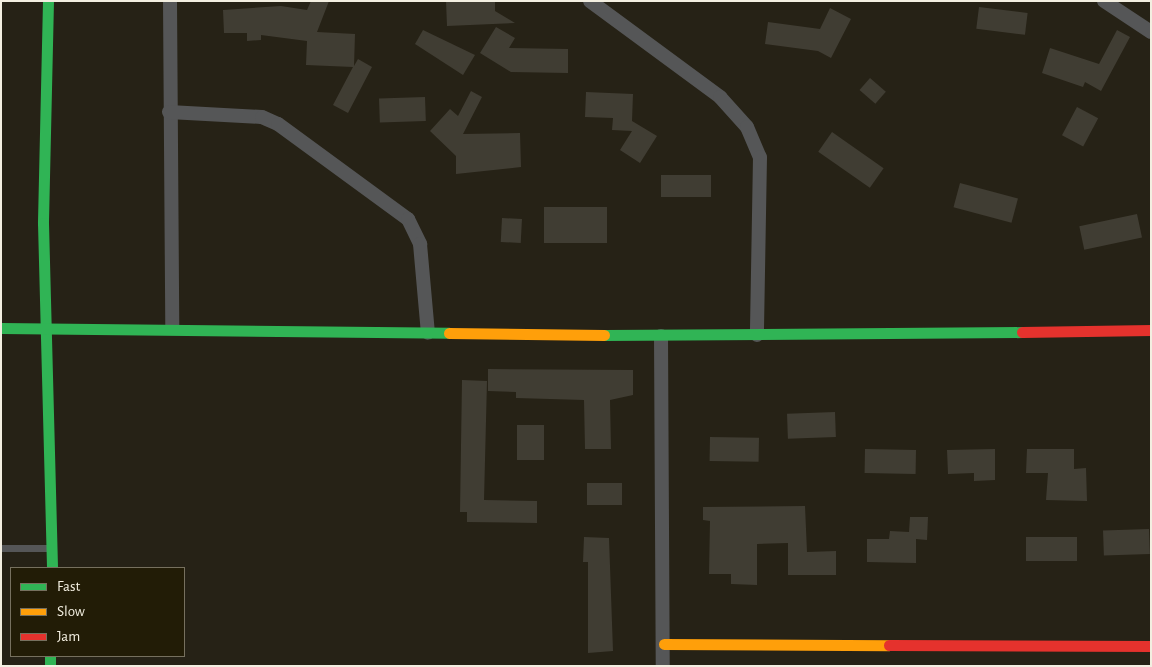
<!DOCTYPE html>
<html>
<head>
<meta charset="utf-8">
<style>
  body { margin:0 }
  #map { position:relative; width:1152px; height:667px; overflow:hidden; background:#262216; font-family:"Alegreya Sans",sans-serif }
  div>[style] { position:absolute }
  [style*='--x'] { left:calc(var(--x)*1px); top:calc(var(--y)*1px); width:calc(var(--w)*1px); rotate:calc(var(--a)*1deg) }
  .building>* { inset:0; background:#403d33; transform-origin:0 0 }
  .lane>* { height:7px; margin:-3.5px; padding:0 3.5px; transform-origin:3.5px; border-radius:3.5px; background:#555657 }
  .street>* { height:14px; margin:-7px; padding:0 7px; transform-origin:7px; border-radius:7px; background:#555657 }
  .fast>* { height:11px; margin:-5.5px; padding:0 5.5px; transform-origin:5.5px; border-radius:5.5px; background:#30b455 }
  .slow>* { height:11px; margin:-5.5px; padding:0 5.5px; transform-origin:5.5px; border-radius:5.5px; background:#ff9f0a }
  .jam>* { height:11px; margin:-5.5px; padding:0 5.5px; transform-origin:5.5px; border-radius:5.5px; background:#e5322d }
  span { translate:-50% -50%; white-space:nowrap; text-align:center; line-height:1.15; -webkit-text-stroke:5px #221c06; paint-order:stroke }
  .frame { position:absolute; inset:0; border:2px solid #f3efe1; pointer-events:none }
  .legend { position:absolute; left:10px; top:567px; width:175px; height:90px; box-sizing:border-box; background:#221c06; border:1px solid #76705e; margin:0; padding:6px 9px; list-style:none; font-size:15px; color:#f3efe1 }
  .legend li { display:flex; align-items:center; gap:10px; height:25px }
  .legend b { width:25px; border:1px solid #76705e }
</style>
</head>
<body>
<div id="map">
  <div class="building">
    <div style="clip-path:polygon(311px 1px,329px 1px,317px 32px,355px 34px,354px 66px,358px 59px,372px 67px,348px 113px,333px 105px,353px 67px,306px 65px,307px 41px,261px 35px,261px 40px,247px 41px,247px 33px,224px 33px,223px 10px,281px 6px,307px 10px)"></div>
    <div style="clip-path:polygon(446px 1px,495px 1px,495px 11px,515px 23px,447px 26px)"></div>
    <div style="left:979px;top:7px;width:49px;height:22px;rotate:7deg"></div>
    <div style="clip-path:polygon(830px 8px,851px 19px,831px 58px,818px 51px,765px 44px,768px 22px,820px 29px)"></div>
    <div style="clip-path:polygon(496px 27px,515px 38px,509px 48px,568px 49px,568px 73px,511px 72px,480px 53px)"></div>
    <div style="clip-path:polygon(423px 30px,475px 55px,463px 75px,415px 44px)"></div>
    <div style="clip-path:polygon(1117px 30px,1130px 37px,1101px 91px,1085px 82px,1083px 87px,1042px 73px,1050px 48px,1099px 64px)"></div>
    <div style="left:870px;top:78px;width:21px;height:16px;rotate:41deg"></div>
    <div style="clip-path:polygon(471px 91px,482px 97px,463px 134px,520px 133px,521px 167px,456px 174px,456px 156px,430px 131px,450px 109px,458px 116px)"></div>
    <div style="clip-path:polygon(586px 92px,633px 94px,632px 121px,657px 136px,640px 163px,620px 150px,632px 131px,612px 130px,613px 118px,585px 117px)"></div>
    <div style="left:425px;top:97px;width:24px;height:46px;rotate:88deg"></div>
    <div style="left:1077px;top:107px;width:24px;height:32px;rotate:28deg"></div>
    <div style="left:832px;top:132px;width:63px;height:24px;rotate:35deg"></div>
    <div style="left:711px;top:175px;width:22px;height:50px;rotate:90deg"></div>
    <div style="left:960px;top:183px;width:60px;height:25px;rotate:15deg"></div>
    <div style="left:544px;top:207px;width:63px;height:36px"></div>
    <div style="left:1137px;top:214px;width:24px;height:59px;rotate:78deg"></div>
    <div style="left:502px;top:218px;width:20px;height:24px;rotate:3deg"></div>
    <div style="clip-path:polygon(488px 369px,633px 370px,633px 395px,610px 400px,611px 449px,585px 449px,584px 400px,516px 398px,516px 392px,488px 391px)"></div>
    <div style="clip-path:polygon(462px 380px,487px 381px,484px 500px,537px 501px,537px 523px,467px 522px,467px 512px,460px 512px)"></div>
    <div style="left:835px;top:412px;width:25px;height:48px;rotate:88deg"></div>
    <div style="left:544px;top:425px;width:35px;height:27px;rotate:90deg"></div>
    <div style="left:710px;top:437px;width:49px;height:24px;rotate:1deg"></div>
    <div style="left:865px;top:449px;width:51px;height:24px;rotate:1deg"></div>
    <div style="clip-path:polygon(995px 449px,995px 480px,974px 481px,974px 473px,948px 474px,947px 450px)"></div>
    <div style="clip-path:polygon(1027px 449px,1074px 449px,1074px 469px,1086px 468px,1087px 501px,1046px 500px,1048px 473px,1026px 473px)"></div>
    <div style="left:587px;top:483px;width:35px;height:22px"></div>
    <div style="clip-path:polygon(805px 506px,807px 552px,836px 551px,836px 575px,788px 575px,788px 543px,757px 544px,757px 585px,731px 584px,731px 574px,709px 574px,710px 521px,703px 520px,703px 507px)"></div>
    <div style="clip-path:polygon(910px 517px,928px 517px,927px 540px,916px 539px,916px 563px,867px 562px,867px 539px,889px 539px,890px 531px,909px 532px)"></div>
    <div style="left:1149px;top:529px;width:25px;height:46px;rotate:88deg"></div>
    <div style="clip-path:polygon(584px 537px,609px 538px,613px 651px,588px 653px,588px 562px,583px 562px)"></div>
    <div style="left:1077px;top:537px;width:24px;height:51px;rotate:90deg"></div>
  </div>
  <div class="lane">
    <div style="--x:1;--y:548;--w:49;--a:0"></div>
  </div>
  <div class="street">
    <div style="--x:170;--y:1;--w:327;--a:89.6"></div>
    <div style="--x:590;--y:1;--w:162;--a:36.4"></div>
    <div style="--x:720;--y:97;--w:40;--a:48"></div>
    <div style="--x:747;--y:127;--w:33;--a:67"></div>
    <div style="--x:760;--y:157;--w:178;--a:91"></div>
    <div style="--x:1104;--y:1;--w:56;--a:33.4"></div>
    <div style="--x:169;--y:112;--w:93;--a:3.1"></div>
    <div style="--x:262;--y:117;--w:17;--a:24"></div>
    <div style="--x:278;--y:124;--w:161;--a:36.2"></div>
    <div style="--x:408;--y:219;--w:28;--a:64"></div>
    <div style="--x:420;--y:244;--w:89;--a:84.9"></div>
    <div style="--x:661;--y:336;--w:330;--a:89.7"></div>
  </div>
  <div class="fast">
    <div style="--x:48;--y:1;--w:222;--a:91.3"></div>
    <div style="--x:43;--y:223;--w:345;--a:88.5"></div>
    <div style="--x:1;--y:328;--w:448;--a:0.6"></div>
    <div style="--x:604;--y:335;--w:418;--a:-0.4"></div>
    <div style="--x:50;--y:656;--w:10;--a:90"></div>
  </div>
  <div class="slow">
    <div style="--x:449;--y:333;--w:155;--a:0.7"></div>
    <div style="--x:664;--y:644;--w:225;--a:0.3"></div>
  </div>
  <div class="jam">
    <div style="--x:1022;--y:332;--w:129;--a:-0.9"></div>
    <div style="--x:889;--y:645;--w:262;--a:0.2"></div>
  </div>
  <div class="frame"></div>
  <ul class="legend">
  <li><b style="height:6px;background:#30b455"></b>Fast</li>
  <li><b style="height:6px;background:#ff9f0a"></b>Slow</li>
  <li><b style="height:6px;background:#e5322d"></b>Jam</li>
  </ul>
</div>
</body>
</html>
